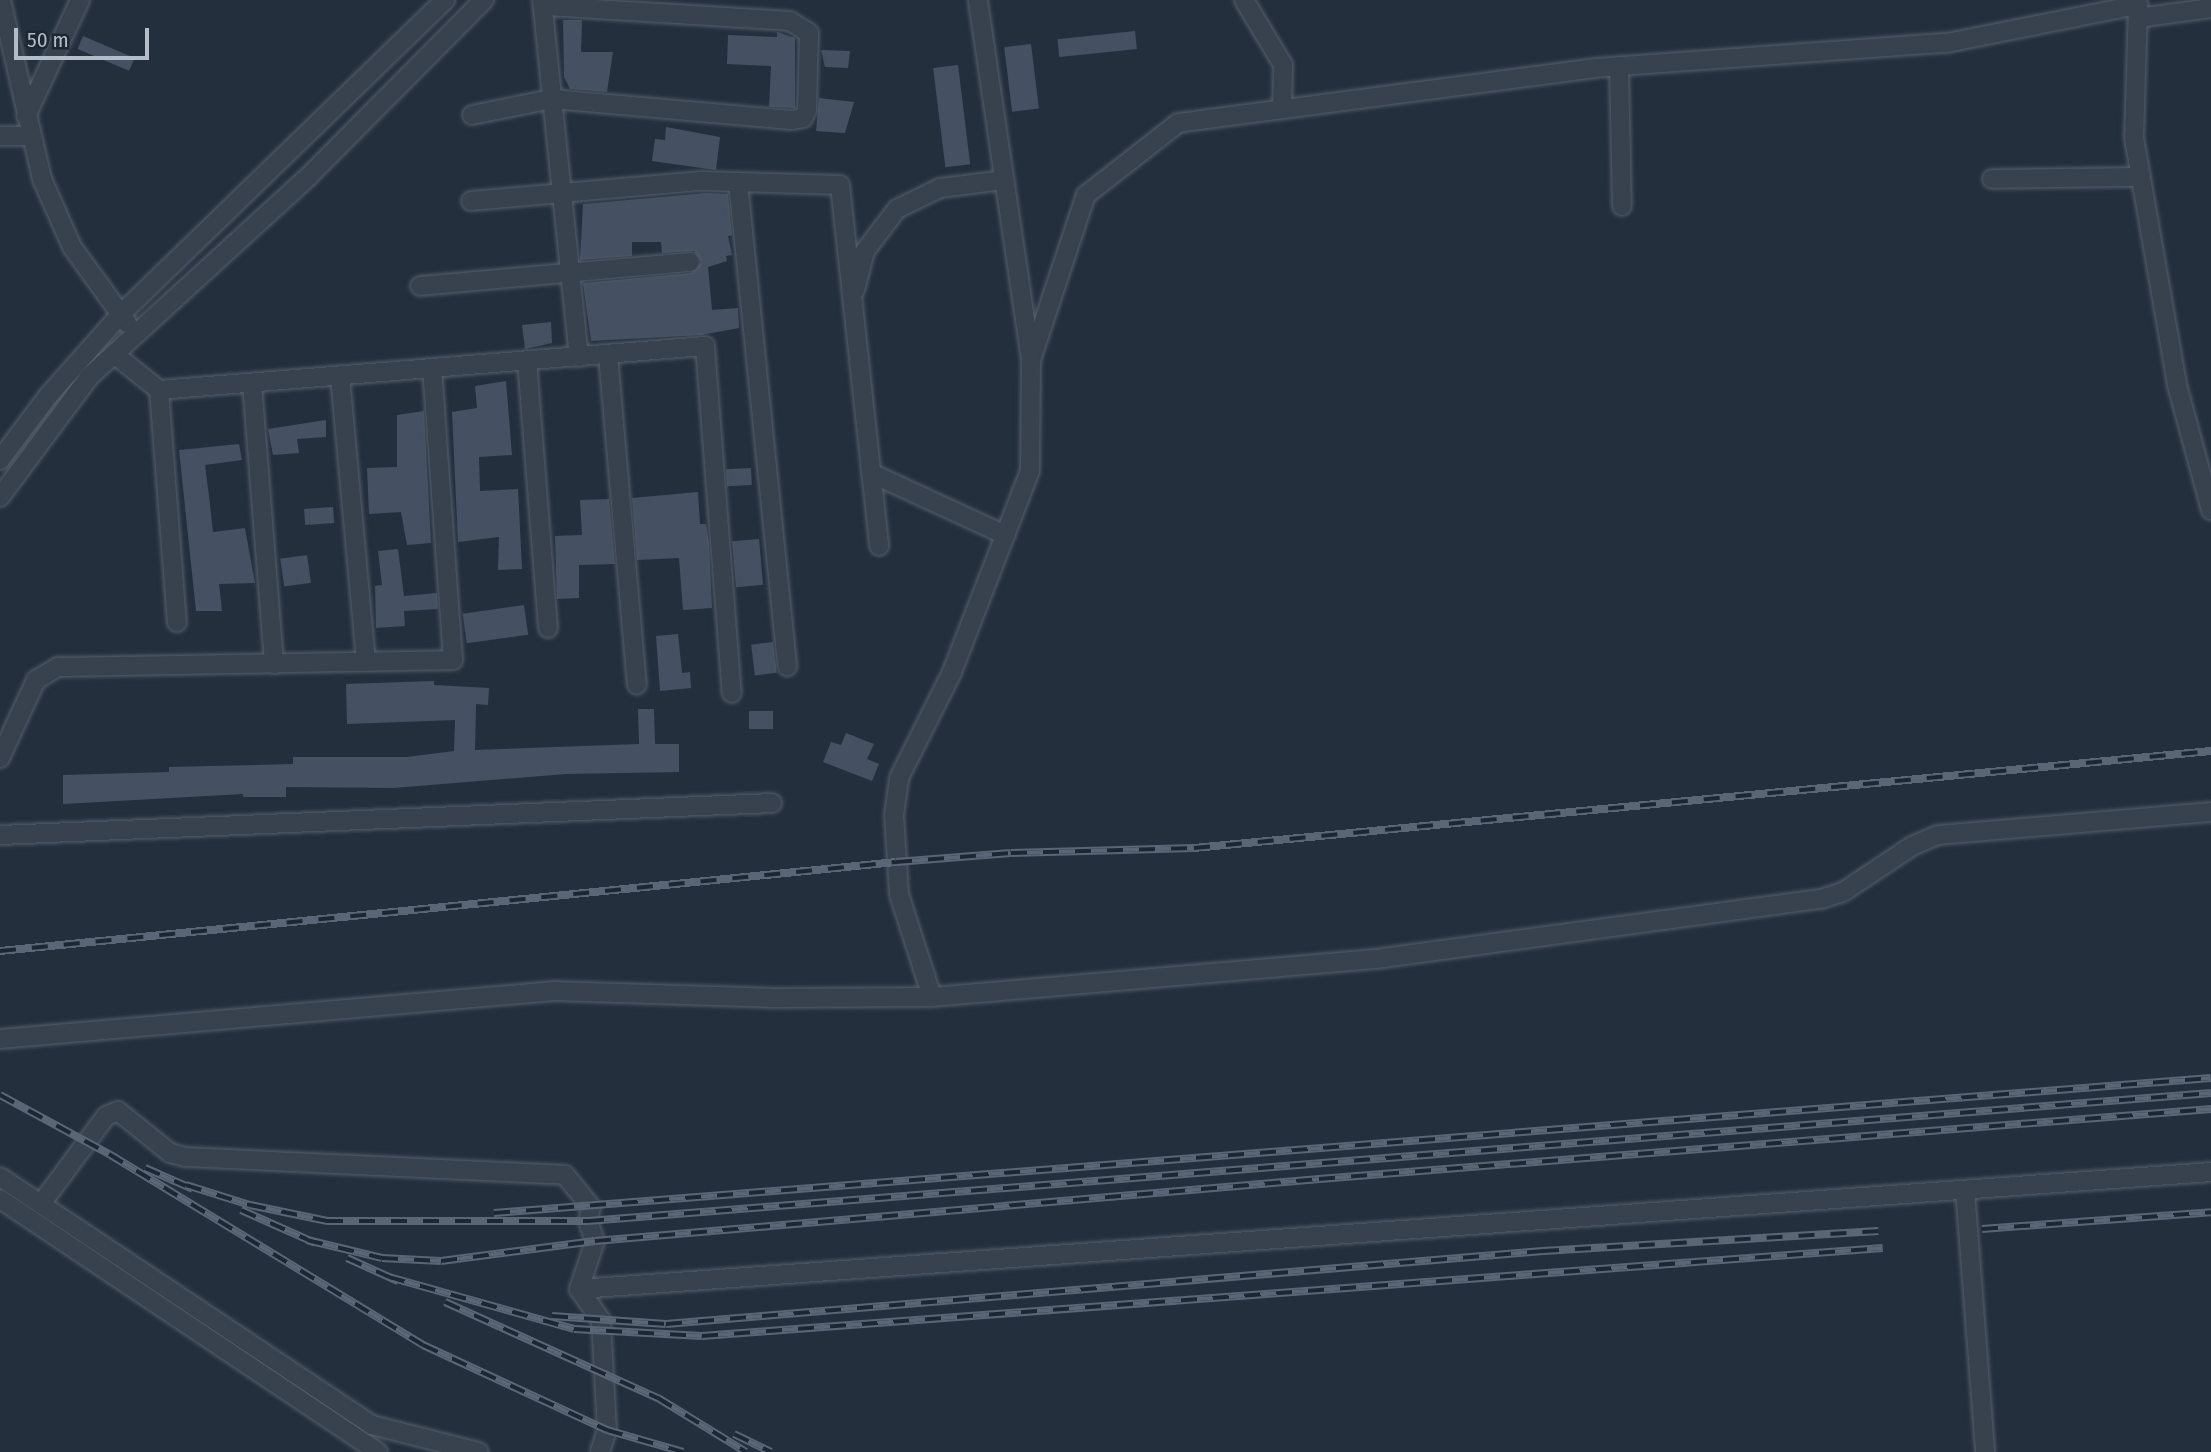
<!DOCTYPE html>
<html>
<head>
<meta charset="utf-8">
<style>
  body { margin:0 }
  #map { position:relative; width:2211px; height:1452px; overflow:hidden; background:#242f3e; font-family:"Fira Sans Condensed",sans-serif }
  div>[style] { position:absolute }
  [style*='--x'] { left:calc(var(--x)*1px); top:calc(var(--y)*1px); width:calc(var(--w)*1px); rotate:calc(var(--a)*1deg) }
  .building>* { inset:0; background:#455162; transform-origin:0 0 }
  .roads { filter:drop-shadow(0 0 2px #565f6c) drop-shadow(0 0 2px #565f6c) }
  .minor>* { height:18px; margin:-9px; padding:0 9px; transform-origin:9px; border-radius:9px; background:#38414e }
  .rail>* { height:8px; margin-top:-4px; transform-origin:0; background:repeating-linear-gradient(90deg,#1d2633 0 16px,#5a6575 0 32px); box-sizing:border-box; border-block:2px solid #5a6575 }
  span { translate:-50% -50%; white-space:nowrap; text-align:center; line-height:1.15; -webkit-text-stroke:6px #1d2633; paint-order:stroke }
  .scale { position:absolute; left:14px; top:28px; width:135px; height:32px; box-sizing:border-box; border:4px solid #b4bcc9; border-top:0; padding-left:9px; font-size:21px; line-height:24px; white-space:nowrap; color:#b4bcc9; -webkit-text-stroke:5px #1d2633; paint-order:stroke }
</style>
</head>
<body>
<div id="map">
  <div class="building">
    <div style="clip-path:polygon(563px 20px,582px 20px,581px 52px,613px 52px,607px 92px,570px 89px,564px 77px)"></div>
    <div style="left:1135px;top:31px;width:18px;height:78px;rotate:84deg"></div>
    <div style="clip-path:polygon(777px 32px,795px 38px,795px 108px,769px 107px,771px 66px,727px 64px,728px 35px,777px 37px)"></div>
    <div style="left:83px;top:36px;width:56px;height:14px;rotate:23deg"></div>
    <div style="left:1031px;top:44px;width:65px;height:27px;rotate:83deg"></div>
    <div style="clip-path:polygon(821px 50px,850px 51px,848px 68px,825px 67px)"></div>
    <div style="left:958px;top:65px;width:100px;height:25px;rotate:83deg"></div>
    <div style="clip-path:polygon(819px 98px,854px 102px,845px 133px,816px 131px)"></div>
    <div style="clip-path:polygon(666px 127px,720px 137px,716px 170px,652px 161px,655px 139px,665px 140px)"></div>
    <div style="clip-path:polygon(706px 193px,728px 194px,732px 235px,728px 236px,732px 255px,726px 256px,727px 261px,708px 267px,712px 310px,738px 308px,739px 328px,701px 335px,591px 341px,583px 283px,691px 273px,701px 262px,694px 251px,662px 253px,661px 242px,632px 242px,632px 256px,580px 260px,583px 204px)"></div>
    <div style="clip-path:polygon(551px 322px,552px 343px,525px 349px,522px 325px)"></div>
    <div style="clip-path:polygon(506px 381px,512px 455px,479px 457px,480px 491px,518px 489px,522px 569px,498px 570px,499px 537px,458px 542px,452px 412px,477px 408px,475px 386px)"></div>
    <div style="clip-path:polygon(424px 411px,431px 543px,407px 545px,401px 512px,369px 514px,367px 468px,397px 467px,397px 415px)"></div>
    <div style="clip-path:polygon(326px 420px,326px 437px,297px 439px,299px 453px,273px 455px,268px 429px)"></div>
    <div style="clip-path:polygon(239px 444px,242px 460px,205px 465px,209px 496px,213px 532px,245px 528px,255px 583px,219px 584px,222px 611px,196px 611px,179px 450px)"></div>
    <div style="left:751px;top:468px;width:17px;height:25px;rotate:87deg"></div>
    <div style="clip-path:polygon(698px 492px,700px 524px,706px 524px,709px 543px,712px 608px,683px 610px,679px 558px,637px 560px,632px 498px)"></div>
    <div style="clip-path:polygon(609px 499px,615px 564px,579px 565px,579px 598px,557px 599px,555px 536px,582px 535px,580px 500px)"></div>
    <div style="left:333px;top:507px;width:16px;height:29px;rotate:86deg"></div>
    <div style="left:759px;top:539px;width:46px;height:27px;rotate:85deg"></div>
    <div style="clip-path:polygon(398px 549px,404px 596px,437px 593px,438px 609px,404px 611px,405px 626px,376px 628px,375px 586px,382px 585px,378px 551px)"></div>
    <div style="left:307px;top:555px;width:28px;height:27px;rotate:82deg"></div>
    <div style="left:524px;top:605px;width:30px;height:62px;rotate:82deg"></div>
    <div style="clip-path:polygon(678px 634px,682px 673px,690px 672px,691px 688px,660px 691px,656px 636px)"></div>
    <div style="left:773px;top:642px;width:31px;height:22px;rotate:83deg"></div>
    <div style="clip-path:polygon(434px 681px,434px 685px,489px 688px,488px 705px,476px 704px,475px 750px,639px 744px,638px 709px,654px 709px,655px 744px,679px 744px,679px 772px,566px 774px,393px 788px,286px 787px,286px 797px,243px 797px,243px 794px,63px 804px,63px 775px,169px 772px,169px 767px,293px 764px,293px 757px,407px 757px,454px 751px,455px 720px,347px 724px,346px 684px)"></div>
    <div style="left:749px;top:711px;width:24px;height:18px"></div>
    <div style="clip-path:polygon(846px 733px,874px 744px,867px 759px,879px 764px,872px 781px,823px 762px,831px 742px,841px 745px)"></div>
  </div>
  <div class="roads">
    <div class="minor">
      <div style="--x:1;--y:0;--w:184;--a:77.1"></div>
      <div style="--x:42;--y:179;--w:74;--a:66.2"></div>
      <div style="--x:72;--y:247;--w:94;--a:54.1"></div>
      <div style="--x:542;--y:0;--w:359;--a:84.1"></div>
      <div style="--x:1244;--y:0;--w:76;--a:59"></div>
      <div style="--x:1283;--y:65;--w:44;--a:91.3"></div>
      <div style="--x:2138;--y:18;--w:74;--a:-7.8"></div>
      <div style="--x:1619;--y:66;--w:140;--a:88.8"></div>
      <div style="--x:472;--y:115;--w:82;--a:-11.3"></div>
      <div style="--x:552;--y:99;--w:240;--a:5"></div>
      <div style="--x:791;--y:120;--w:12;--a:-9"></div>
      <div style="--x:803;--y:118;--w:9;--a:-63"></div>
      <div style="--x:807;--y:110;--w:77;--a:-88.5"></div>
      <div style="--x:809;--y:33;--w:22;--a:-148"></div>
      <div style="--x:790;--y:21;--w:248;--a:-176.5"></div>
      <div style="--x:26;--y:116;--w:128;--a:-65"></div>
      <div style="--x:0;--y:136;--w:30;--a:0"></div>
      <div style="--x:1992;--y:179;--w:149;--a:-0.8"></div>
      <div style="--x:738;--y:182;--w:487;--a:84.2"></div>
      <div style="--x:471;--y:201;--w:231;--a:-5"></div>
      <div style="--x:701;--y:181;--w:139;--a:1.6"></div>
      <div style="--x:840;--y:185;--w:363;--a:83.8"></div>
      <div style="--x:420;--y:286;--w:271;--a:-5.1"></div>
      <div style="--x:855;--y:290;--w:40;--a:-75.6"></div>
      <div style="--x:865;--y:251;--w:53;--a:-52.7"></div>
      <div style="--x:897;--y:209;--w:48;--a:-26"></div>
      <div style="--x:940;--y:188;--w:64;--a:-7.1"></div>
      <div style="--x:114;--y:354;--w:58;--a:38.7"></div>
      <div style="--x:159;--y:390;--w:233;--a:85.6"></div>
      <div style="--x:608;--y:355;--w:331;--a:85"></div>
      <div style="--x:1031;--y:360;--w:174;--a:-71.6"></div>
      <div style="--x:1086;--y:195;--w:117;--a:-38"></div>
      <div style="--x:1178;--y:123;--w:420;--a:-7.5"></div>
      <div style="--x:1594;--y:68;--w:354;--a:-4.1"></div>
      <div style="--x:1947;--y:43;--w:195;--a:-11.3"></div>
      <div style="--x:2138;--y:5;--w:133;--a:91.7"></div>
      <div style="--x:2134;--y:138;--w:251;--a:80.1"></div>
      <div style="--x:2177;--y:385;--w:130;--a:74.8"></div>
      <div style="--x:527;--y:361;--w:268;--a:85.5"></div>
      <div style="--x:340;--y:376;--w:286;--a:84.8"></div>
      <div style="--x:252;--y:383;--w:282;--a:85.5"></div>
      <div style="--x:159;--y:390;--w:548;--a:-4.61"></div>
      <div style="--x:705;--y:346;--w:348;--a:85.6"></div>
      <div style="--x:0;--y:460;--w:80;--a:-53.1"></div>
      <div style="--x:48;--y:396;--w:108;--a:-48.4"></div>
      <div style="--x:120;--y:315;--w:453;--a:-44.1"></div>
      <div style="--x:871;--y:473;--w:148;--a:24.8"></div>
      <div style="--x:0;--y:497;--w:149;--a:-53.4"></div>
      <div style="--x:89;--y:377;--w:297;--a:-42.4"></div>
      <div style="--x:308;--y:177;--w:250;--a:-45.2"></div>
      <div style="--x:0;--y:758;--w:86;--a:-65.2"></div>
      <div style="--x:36;--y:680;--w:26;--a:-31"></div>
      <div style="--x:58;--y:667;--w:395;--a:-1"></div>
      <div style="--x:453;--y:660;--w:292;--a:-94.1"></div>
      <div style="--x:0;--y:835;--w:773;--a:-2.37"></div>
      <div style="--x:932;--y:997;--w:108;--a:-107.8"></div>
      <div style="--x:899;--y:894;--w:79;--a:-93.6"></div>
      <div style="--x:894;--y:815;--w:37;--a:-82"></div>
      <div style="--x:899;--y:778;--w:119;--a:-63.4"></div>
      <div style="--x:952;--y:672;--w:216;--a:-68.8"></div>
      <div style="--x:1030;--y:471;--w:111;--a:-89.5"></div>
      <div style="--x:1031;--y:360;--w:364;--a:-98.4"></div>
      <div style="--x:0;--y:1039;--w:556;--a:-4.95"></div>
      <div style="--x:554;--y:991;--w:217;--a:1.8"></div>
      <div style="--x:771;--y:998;--w:161;--a:-0.4"></div>
      <div style="--x:932;--y:997;--w:453;--a:-4.9"></div>
      <div style="--x:1383;--y:958;--w:445;--a:-7.7"></div>
      <div style="--x:1824;--y:898;--w:20;--a:-18"></div>
      <div style="--x:1843;--y:892;--w:83;--a:-33.7"></div>
      <div style="--x:1912;--y:846;--w:28;--a:-23"></div>
      <div style="--x:1938;--y:835;--w:274;--a:-4.8"></div>
      <div style="--x:0;--y:1177;--w:447;--a:33.7"></div>
      <div style="--x:372;--y:1425;--w:110;--a:14.2"></div>
      <div style="--x:1965;--y:1190;--w:263;--a:85.6"></div>
      <div style="--x:0;--y:1199;--w:455;--a:33.8"></div>
      <div style="--x:41;--y:1204;--w:109;--a:-53.5"></div>
      <div style="--x:106;--y:1116;--w:13;--a:-23"></div>
      <div style="--x:118;--y:1111;--w:67;--a:38.9"></div>
      <div style="--x:170;--y:1153;--w:16;--a:15"></div>
      <div style="--x:185;--y:1157;--w:380;--a:2.7"></div>
      <div style="--x:565;--y:1175;--w:41;--a:50.9"></div>
      <div style="--x:591;--y:1207;--w:14;--a:102"></div>
      <div style="--x:588;--y:1221;--w:21;--a:71"></div>
      <div style="--x:595;--y:1241;--w:51;--a:108.4"></div>
      <div style="--x:579;--y:1289;--w:38;--a:55"></div>
      <div style="--x:601;--y:1320;--w:110;--a:86.9"></div>
      <div style="--x:607;--y:1430;--w:23;--a:108"></div>
      <div style="--x:579;--y:1289;--w:1636;--a:-4.1"></div>
    </div>
  </div>
  <div class="rail">
    <div style="--x:0;--y:951;--w:900;--a:-5.67"></div>
    <div style="--x:896;--y:862;--w:115;--a:-4.5"></div>
    <div style="--x:1011;--y:853;--w:183;--a:-1.6"></div>
    <div style="--x:1194;--y:848;--w:1022;--a:-5.45"></div>
    <div style="--x:0;--y:1095;--w:124;--a:28.4"></div>
    <div style="--x:109;--y:1154;--w:368;--a:31.3"></div>
    <div style="--x:423;--y:1345;--w:203;--a:24.8"></div>
    <div style="--x:607;--y:1430;--w:79;--a:16.1"></div>
    <div style="--x:145;--y:1168;--w:52;--a:23.6"></div>
    <div style="--x:186;--y:1185;--w:67;--a:17.4"></div>
    <div style="--x:250;--y:1205;--w:79;--a:11.7"></div>
    <div style="--x:327;--y:1221;--w:261;--a:0"></div>
    <div style="--x:588;--y:1221;--w:1628;--a:-4.51"></div>
    <div style="--x:241;--y:1210;--w:81;--a:24"></div>
    <div style="--x:494;--y:1213;--w:1722;--a:-4.5"></div>
    <div style="--x:1982;--y:1229;--w:230;--a:-4.2"></div>
    <div style="--x:307;--y:1240;--w:77;--a:13.5"></div>
    <div style="--x:382;--y:1258;--w:59;--a:2.9"></div>
    <div style="--x:441;--y:1261;--w:155;--a:-7.4"></div>
    <div style="--x:595;--y:1241;--w:727;--a:-4.89"></div>
    <div style="--x:1319;--y:1179;--w:895;--a:-4.49"></div>
    <div style="--x:347;--y:1258;--w:56;--a:24.3"></div>
    <div style="--x:389;--y:1277;--w:192;--a:15.7"></div>
    <div style="--x:574;--y:1329;--w:128;--a:3.1"></div>
    <div style="--x:702;--y:1336;--w:1184;--a:-4.26"></div>
    <div style="--x:445;--y:1302;--w:234;--a:24.3"></div>
    <div style="--x:658;--y:1398;--w:103;--a:31.5"></div>
    <div style="--x:552;--y:1316;--w:114;--a:4"></div>
    <div style="--x:666;--y:1324;--w:880;--a:-4.76"></div>
    <div style="--x:1543;--y:1251;--w:336;--a:-3.4"></div>
    <div style="--x:734;--y:1434;--w:41;--a:25.9"></div>
  </div>
  <div class="scale">50 m</div>
</div>
</body>
</html>
